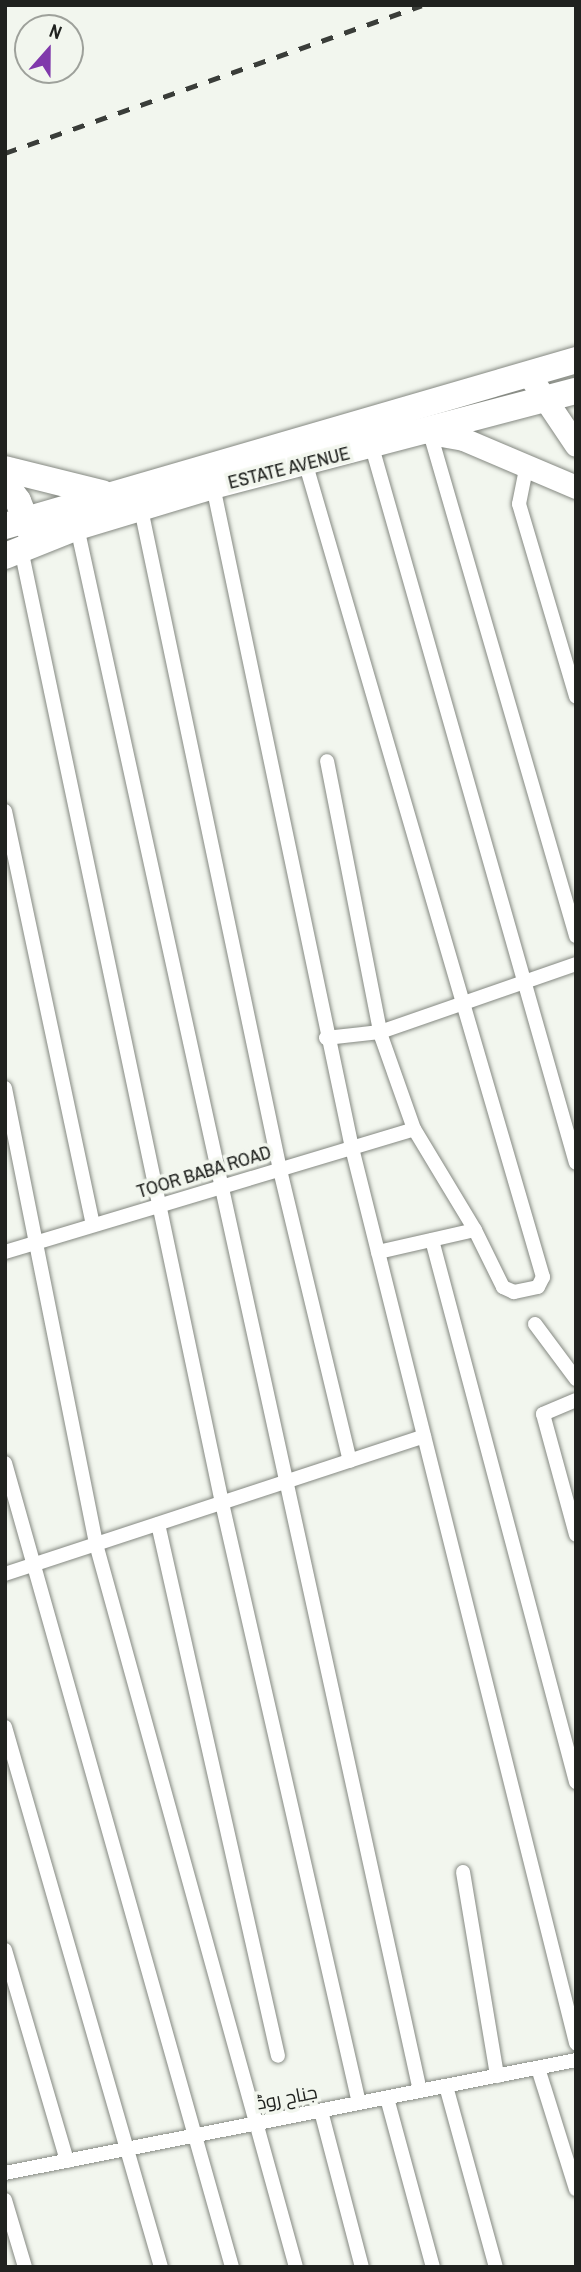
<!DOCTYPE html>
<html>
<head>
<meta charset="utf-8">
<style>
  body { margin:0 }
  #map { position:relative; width:581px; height:2272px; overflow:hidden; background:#f2f6ee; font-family:"Archivo Narrow",Cairo,sans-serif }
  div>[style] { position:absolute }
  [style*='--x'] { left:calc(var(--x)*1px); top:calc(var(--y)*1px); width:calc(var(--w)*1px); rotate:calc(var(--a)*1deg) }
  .roads { filter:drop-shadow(0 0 2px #858982) drop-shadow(0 0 2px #858982) }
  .street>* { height:14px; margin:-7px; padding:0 7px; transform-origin:7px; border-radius:7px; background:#fff }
  .primary>* { height:23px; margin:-11.5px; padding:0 11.5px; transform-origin:11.5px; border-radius:11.5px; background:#fff }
  .highway>* { height:26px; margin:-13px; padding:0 13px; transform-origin:13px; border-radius:13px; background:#fff }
  .rail>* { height:5px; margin-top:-2.5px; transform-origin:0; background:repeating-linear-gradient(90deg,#3a3d39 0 12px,transparent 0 24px) }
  span { translate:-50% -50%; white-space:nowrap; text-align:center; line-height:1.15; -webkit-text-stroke:7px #f2f6ee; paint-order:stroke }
  .street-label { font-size:19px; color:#20221f }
  .frame { position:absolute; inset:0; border:7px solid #20221f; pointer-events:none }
  .north { position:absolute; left:14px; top:14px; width:70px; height:70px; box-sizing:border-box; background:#f2f6ee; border:2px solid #9ea19b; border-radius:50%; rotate:21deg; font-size:19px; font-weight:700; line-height:28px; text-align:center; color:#20221f }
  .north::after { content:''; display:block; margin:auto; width:24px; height:32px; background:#8039ab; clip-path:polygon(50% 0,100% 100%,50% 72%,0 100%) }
</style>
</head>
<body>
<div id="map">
  <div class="roads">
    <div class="street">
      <div style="--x:430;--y:433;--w:524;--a:73.81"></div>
      <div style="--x:372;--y:447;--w:744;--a:74.1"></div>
      <div style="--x:527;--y:464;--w:41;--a:101.3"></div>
      <div style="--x:519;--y:504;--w:201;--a:73.5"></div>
      <div style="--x:306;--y:465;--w:846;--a:73.73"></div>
      <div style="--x:543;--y:1277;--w:11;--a:117"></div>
      <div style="--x:538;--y:1287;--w:25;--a:168"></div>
      <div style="--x:514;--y:1292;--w:12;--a:-156"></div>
      <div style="--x:503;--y:1287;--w:64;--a:-116.2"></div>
      <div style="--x:475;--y:1230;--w:118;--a:-121.1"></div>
      <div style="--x:414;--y:1129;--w:99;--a:-109.5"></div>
      <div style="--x:381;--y:1036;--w:280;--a:-101.1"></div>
      <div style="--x:213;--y:486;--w:676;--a:78.14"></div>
      <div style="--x:352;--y:1148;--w:923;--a:75.95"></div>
      <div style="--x:141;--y:509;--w:675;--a:78.12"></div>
      <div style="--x:280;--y:1170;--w:299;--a:76.5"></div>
      <div style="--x:77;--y:527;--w:1601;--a:77.63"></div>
      <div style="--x:21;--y:549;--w:975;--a:78.1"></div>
      <div style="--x:222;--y:1503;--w:615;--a:77.14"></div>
      <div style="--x:5;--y:811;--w:423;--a:78"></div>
      <div style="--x:326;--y:1038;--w:54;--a:-6.3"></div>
      <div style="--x:380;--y:1032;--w:207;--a:-19.1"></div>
      <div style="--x:5;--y:1088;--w:465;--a:78.7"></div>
      <div style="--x:96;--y:1544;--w:750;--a:74.54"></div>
      <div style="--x:432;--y:1240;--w:561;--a:75.12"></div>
      <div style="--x:5;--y:1252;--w:427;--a:-16.7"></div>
      <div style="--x:378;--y:1252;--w:99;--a:-12.8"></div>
      <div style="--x:535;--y:1324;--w:69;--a:53.3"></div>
      <div style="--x:576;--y:1400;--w:36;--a:157"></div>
      <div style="--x:543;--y:1414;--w:125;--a:74.7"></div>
      <div style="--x:5;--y:1463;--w:835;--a:74.23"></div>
      <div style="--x:158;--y:1524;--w:545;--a:77.29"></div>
      <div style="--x:5;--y:1574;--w:441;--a:-18.2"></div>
      <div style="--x:5;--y:1727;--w:562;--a:73.89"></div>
      <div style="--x:463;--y:1872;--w:207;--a:80.5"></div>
      <div style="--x:5;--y:1950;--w:220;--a:73.6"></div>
      <div style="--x:538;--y:2068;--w:127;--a:72.6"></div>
      <div style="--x:446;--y:2086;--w:188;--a:74.6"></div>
      <div style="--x:387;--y:2098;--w:175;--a:74.8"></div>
      <div style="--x:321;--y:2111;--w:161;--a:75.3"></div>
      <div style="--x:5;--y:2173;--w:582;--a:-11.19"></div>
      <div style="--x:5;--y:2200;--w:70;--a:73.4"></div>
    </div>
    <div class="primary">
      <div style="--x:529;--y:375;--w:84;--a:56.1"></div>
      <div style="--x:430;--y:433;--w:34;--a:10"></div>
      <div style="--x:463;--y:439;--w:123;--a:23"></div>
    </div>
    <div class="highway">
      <div style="--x:5;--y:469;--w:100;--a:13.9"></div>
      <div style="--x:5;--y:483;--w:22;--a:54"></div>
      <div style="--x:18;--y:501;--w:35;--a:68"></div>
      <div style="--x:5;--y:526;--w:595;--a:-16.21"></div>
      <div style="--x:5;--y:556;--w:78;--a:-21.9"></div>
      <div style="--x:77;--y:527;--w:142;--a:-16.8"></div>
      <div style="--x:213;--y:486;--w:375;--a:-14.7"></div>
    </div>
  </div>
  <div class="rail">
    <div style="--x:5;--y:153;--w:442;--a:-19.5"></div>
  </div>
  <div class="street-label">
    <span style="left:289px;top:468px;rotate:-14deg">ESTATE AVENUE</span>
    <span style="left:204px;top:1172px;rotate:-17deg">TOOR BABA ROAD</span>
    <span style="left:287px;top:2098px;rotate:-11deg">جناح روڈ</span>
  </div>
  <div class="frame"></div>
  <div class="north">N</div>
</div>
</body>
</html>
